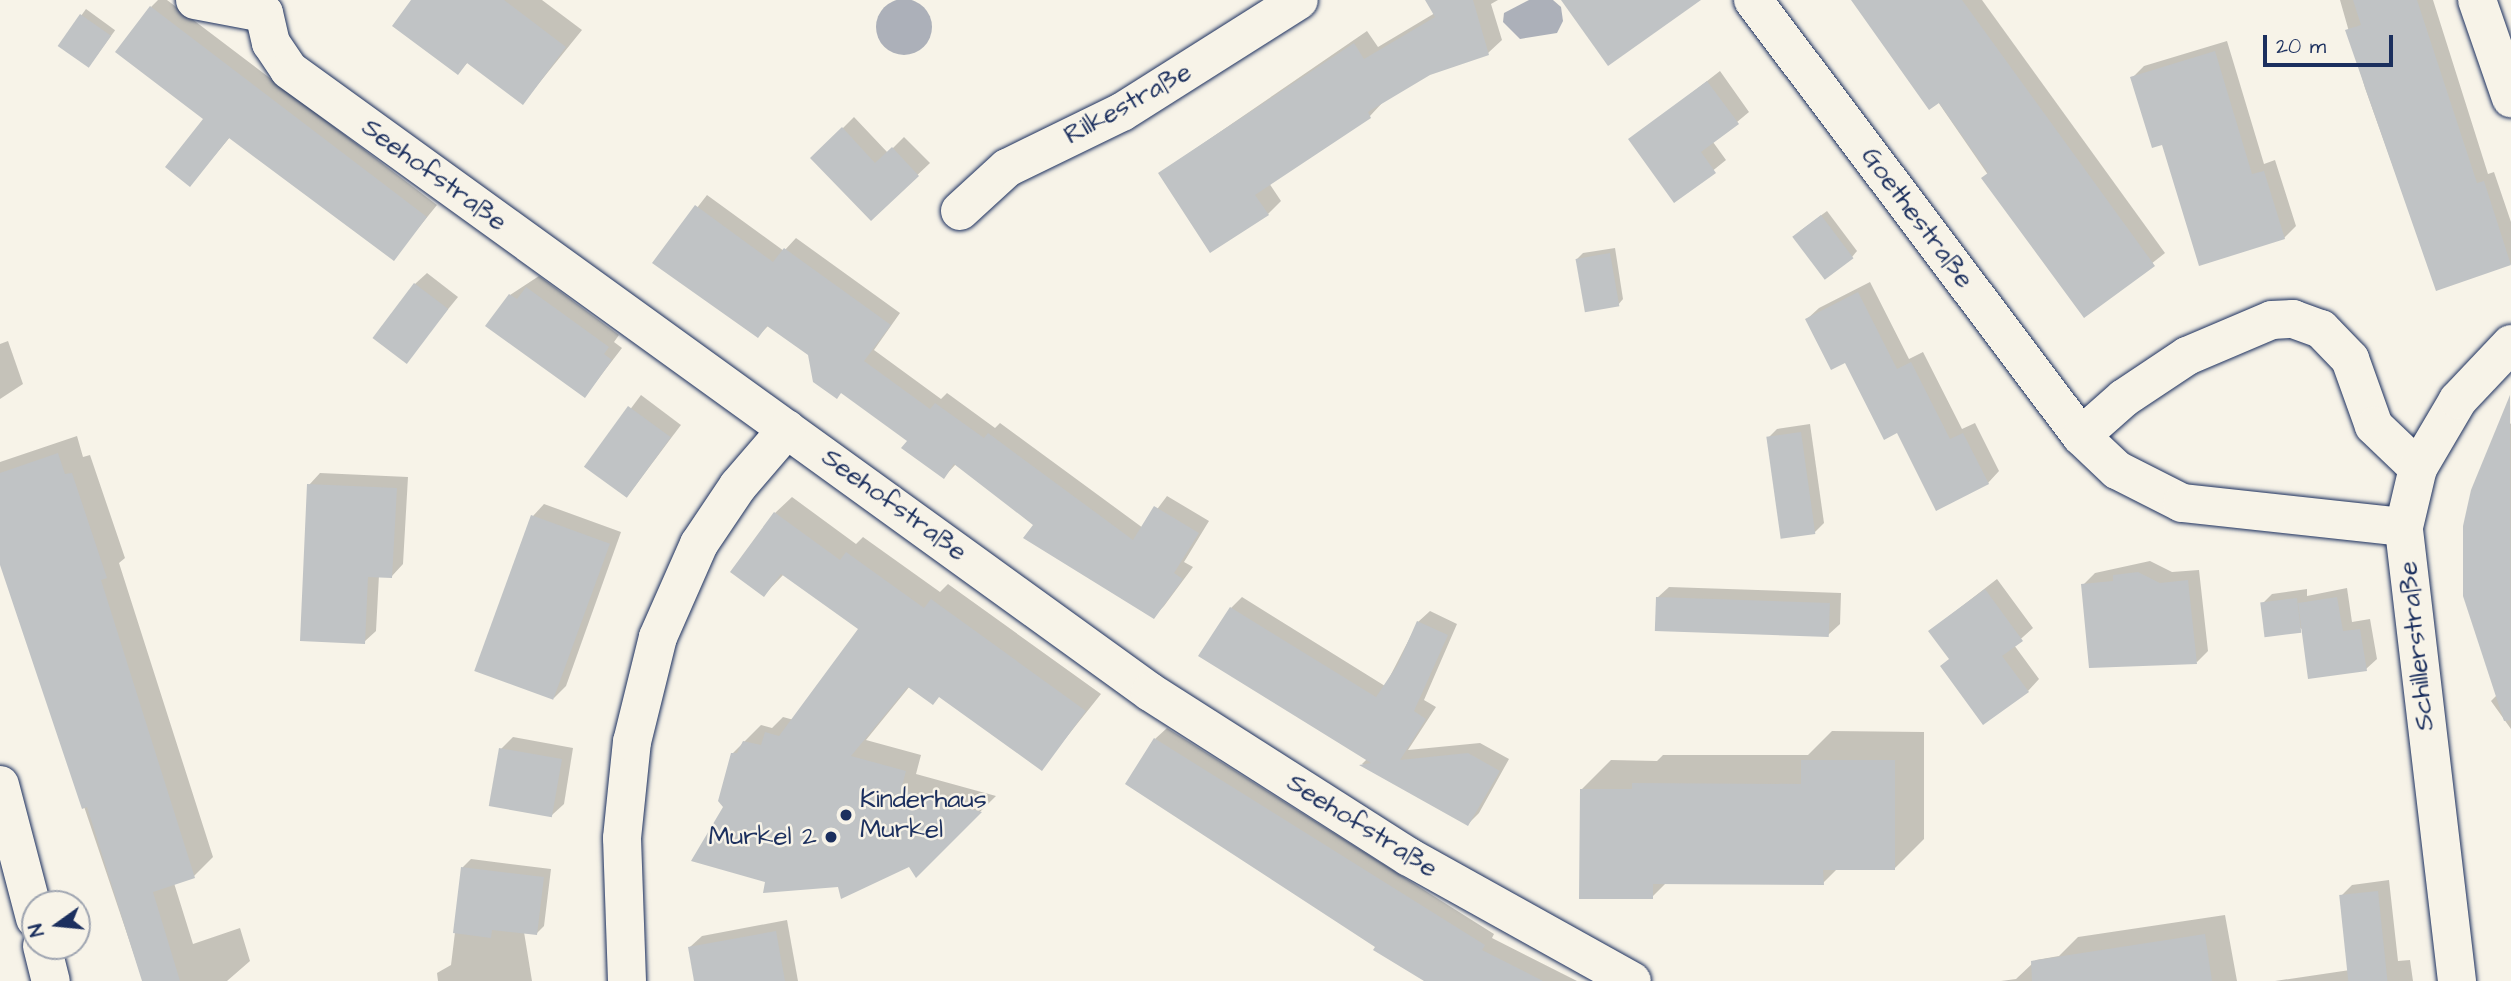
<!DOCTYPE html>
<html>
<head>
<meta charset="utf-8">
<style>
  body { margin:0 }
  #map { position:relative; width:2511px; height:981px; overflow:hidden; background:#f7f3e8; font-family:"Architects Daughter",sans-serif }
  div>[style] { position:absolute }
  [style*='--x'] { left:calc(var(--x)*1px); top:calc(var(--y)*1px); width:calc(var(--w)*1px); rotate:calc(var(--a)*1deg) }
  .water>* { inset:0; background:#acb0b9 }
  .round { border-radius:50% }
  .shadow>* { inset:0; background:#0003; transform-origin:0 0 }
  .building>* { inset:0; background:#c0c3c5; transform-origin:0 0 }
  .roads { filter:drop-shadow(0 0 2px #1b2f5e) drop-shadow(0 0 2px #1b2f5e) }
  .minor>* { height:38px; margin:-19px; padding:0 19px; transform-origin:19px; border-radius:19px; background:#f7f3e8 }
  .dots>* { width:19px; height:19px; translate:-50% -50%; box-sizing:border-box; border:4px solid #f7f3e8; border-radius:50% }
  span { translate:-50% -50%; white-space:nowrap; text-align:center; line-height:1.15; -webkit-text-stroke:5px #f7f3e8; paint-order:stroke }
  .street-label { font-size:26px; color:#1b2f5e }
  .poi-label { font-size:26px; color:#1b2f5e }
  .left { translate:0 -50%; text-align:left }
  .right { translate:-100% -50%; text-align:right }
  .north { position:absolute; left:21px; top:890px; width:70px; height:70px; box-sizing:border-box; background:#f7f3e8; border:2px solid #9fa5b1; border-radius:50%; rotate:255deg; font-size:19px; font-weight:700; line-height:28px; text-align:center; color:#1b2f5e }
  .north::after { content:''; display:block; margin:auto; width:24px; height:32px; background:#1b2f5e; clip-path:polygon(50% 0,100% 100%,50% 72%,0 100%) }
  .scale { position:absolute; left:2263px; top:35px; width:130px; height:32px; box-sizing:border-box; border:4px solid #1b2f5e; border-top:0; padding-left:9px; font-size:21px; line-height:24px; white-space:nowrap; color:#1b2f5e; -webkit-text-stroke:5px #f7f3e8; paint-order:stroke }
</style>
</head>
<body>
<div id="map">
  <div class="water">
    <div class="round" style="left:876px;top:-1px;width:56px;height:56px"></div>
    <div style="clip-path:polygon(1529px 0,1553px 0,1561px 7px,1563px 21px,1557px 33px,1520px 39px,1503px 22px,1504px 13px)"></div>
  </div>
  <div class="shadow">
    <div style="clip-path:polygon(158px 0,167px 0,437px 205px,394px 258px,230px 137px,190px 185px,205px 118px,151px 7px)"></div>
    <div style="clip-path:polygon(414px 0,542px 0,582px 30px,523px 103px,468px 62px,458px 73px)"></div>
    <div style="clip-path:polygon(1427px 0,1498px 0,1491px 4px,1502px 40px,1488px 53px,1429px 74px,1383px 102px,1370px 116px,1269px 183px,1281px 201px,1268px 214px,1160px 173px,1367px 31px,1378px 47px,1435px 13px)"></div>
    <div style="clip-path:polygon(1868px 0,1982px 0,2165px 253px,2085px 316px)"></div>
    <div style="clip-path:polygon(2340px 0,2433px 0,2488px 174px,2494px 172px,2511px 222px,2511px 264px,2437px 289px,2365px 88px)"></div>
    <div style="left:86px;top:9px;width:36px;height:44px;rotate:36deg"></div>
    <div style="clip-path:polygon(2227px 41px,2264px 164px,2275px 160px,2296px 226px,2284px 238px,2163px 143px,2132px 78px,2144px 66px)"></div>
    <div style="clip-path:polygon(1720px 71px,1749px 112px,1713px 142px,1726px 160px,1675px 201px,1631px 140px)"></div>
    <div style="clip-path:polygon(854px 117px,888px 153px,904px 137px,930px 163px,871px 219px,813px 158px)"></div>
    <div style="clip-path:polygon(707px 195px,784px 251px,796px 238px,900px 313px,874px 350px,941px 399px,947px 393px,995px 428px,1000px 423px,1143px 528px,1167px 496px,1209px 521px,1184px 562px,1193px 567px,1164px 606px,1153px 617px,956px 464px,944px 477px,909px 440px,810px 354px,769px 325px,758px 336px,655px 262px)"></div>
    <div style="clip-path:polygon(1827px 211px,1857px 251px,1852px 257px,1800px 231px)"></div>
    <div style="clip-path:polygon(1615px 248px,1623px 299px,1618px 305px,1577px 259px,1583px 253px)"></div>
    <div style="clip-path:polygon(427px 273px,458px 297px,405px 362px,415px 284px)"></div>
    <div style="clip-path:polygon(539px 276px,619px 335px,614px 342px,622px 348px,585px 396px,510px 295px)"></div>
    <div style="clip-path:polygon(1870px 282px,1909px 359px,1923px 352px,1962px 429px,1975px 423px,1999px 471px,1988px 483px,1897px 431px,1846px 360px,1807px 319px,1819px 308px)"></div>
    <div style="clip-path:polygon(8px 341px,23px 384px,0 399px,0 344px)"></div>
    <div style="left:641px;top:395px;width:50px;height:90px;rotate:37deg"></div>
    <div style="clip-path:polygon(2511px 423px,2511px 729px,2491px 701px,2499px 693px,2490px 450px)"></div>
    <div style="clip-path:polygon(1810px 424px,1824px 523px,1814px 533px,1768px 438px,1777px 429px)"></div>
    <div style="clip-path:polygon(77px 436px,83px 457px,90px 455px,125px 558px,119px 563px,213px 857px,194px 876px,174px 883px,193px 944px,240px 928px,250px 961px,227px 981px,143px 981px,0 558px,0 462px)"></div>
    <div style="clip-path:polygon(320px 473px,408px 477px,403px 564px,392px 576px,379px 575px,376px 631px,364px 642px,309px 485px)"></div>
    <div style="clip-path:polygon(792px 497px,856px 544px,863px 537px,940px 592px,948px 584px,1101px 694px,1041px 769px,941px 695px,910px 686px,866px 740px,921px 755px,916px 774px,996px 796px,916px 875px,910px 865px,840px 885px,767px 881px,725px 807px,732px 754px,761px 725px,772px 728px,783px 717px,794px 720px,860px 629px,784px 574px,764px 595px,775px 513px)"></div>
    <div style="clip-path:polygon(544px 504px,621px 532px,566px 686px,554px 698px,533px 516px)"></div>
    <div style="clip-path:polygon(2150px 561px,2172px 572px,2199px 570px,2208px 651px,2197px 662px,2083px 585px,2095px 573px)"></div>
    <div style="clip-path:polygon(1997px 579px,2033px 628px,2014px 645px,2039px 679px,2028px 691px,1950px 658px,1930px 631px)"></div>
    <div style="clip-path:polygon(1669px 587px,1841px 593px,1840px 624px,1828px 635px,1657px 598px)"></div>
    <div style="clip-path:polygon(2347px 588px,2352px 622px,2370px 619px,2377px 659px,2366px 669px,2262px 604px,2272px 594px,2307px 589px,2307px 596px)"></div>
    <div style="clip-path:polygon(1242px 597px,1385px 686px,1418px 622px,1430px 611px,1457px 624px,1424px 700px,1436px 707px,1408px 750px,1480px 743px,1509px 759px,1479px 813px,1468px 824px,1362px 764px,1367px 759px,1231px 608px)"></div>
    <div style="clip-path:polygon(1167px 728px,1494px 934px,1492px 938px,1577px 981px,1432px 981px,1155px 739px)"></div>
    <div style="clip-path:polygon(1832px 731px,1924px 732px,1924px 839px,1895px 868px,1838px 868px,1823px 883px,1667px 882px,1652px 897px,1581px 790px,1611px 760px,1657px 761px,1663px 755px,1808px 755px)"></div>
    <div style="clip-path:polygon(513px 737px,573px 748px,564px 804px,552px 815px,501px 749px)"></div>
    <div style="clip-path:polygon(471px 859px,551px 869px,544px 926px,536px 934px,524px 932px,532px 981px,438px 981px,437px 973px,451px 965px,463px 867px)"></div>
    <div style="clip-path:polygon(2389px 880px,2398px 961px,2410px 960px,2413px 981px,2275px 981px,2350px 970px,2341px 896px,2352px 885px)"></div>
    <div style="clip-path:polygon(2225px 915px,2237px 981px,2001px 981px,2016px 979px,2036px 960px,2059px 956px,2078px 937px)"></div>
    <div style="clip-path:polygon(787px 920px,798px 981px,696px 981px,690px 947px,702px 936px)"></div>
  </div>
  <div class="building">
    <div style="clip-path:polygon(411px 0,504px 0,566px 47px,523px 105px,467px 63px,458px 75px,392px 26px)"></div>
    <div style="clip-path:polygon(1425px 0,1473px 0,1489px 55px,1430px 75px,1368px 112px,1371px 118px,1255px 195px,1269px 215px,1210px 253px,1158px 173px,1354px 43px,1364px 59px,1435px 17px)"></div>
    <div style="clip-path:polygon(1561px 0,1701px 0,1608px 66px)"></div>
    <div style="clip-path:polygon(1851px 0,1962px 0,2155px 266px,2084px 318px,1981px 178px,1988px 173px,1939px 103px,1929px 110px)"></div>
    <div style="clip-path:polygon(2353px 0,2417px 0,2477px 183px,2484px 181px,2511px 265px,2436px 291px,2345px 30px,2361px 25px)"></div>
    <div style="clip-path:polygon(150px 6px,427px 217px,394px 261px,229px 138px,190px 187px,165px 167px,203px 119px,115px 52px)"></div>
    <div style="left:80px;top:14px;width:38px;height:39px;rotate:35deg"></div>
    <div style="clip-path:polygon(2215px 51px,2252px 174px,2264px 171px,2285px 239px,2199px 266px,2162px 145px,2152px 148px,2130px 77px)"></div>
    <div style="clip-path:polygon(1707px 81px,1739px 124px,1701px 152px,1716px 173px,1674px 203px,1628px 139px)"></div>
    <div style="clip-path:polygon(842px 127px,875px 163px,892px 147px,919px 176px,871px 221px,810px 158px)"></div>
    <div style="clip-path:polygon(695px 205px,773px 262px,784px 248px,891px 325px,864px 361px,930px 409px,935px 403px,984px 438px,988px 433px,1133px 540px,1154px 506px,1199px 533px,1174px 573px,1183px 579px,1154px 619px,1023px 538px,1033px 525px,954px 464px,944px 479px,901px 448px,907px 441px,841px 393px,837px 399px,813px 382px,808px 355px,767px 326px,758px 338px,652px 263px)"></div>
    <div style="left:1821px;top:215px;width:54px;height:36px;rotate:53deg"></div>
    <div style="left:1610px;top:253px;width:54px;height:35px;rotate:80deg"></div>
    <div style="left:414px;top:283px;width:43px;height:69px;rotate:37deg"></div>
    <div style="clip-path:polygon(526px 287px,609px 347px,604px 354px,612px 360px,585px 398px,485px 326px,509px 294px,517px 299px)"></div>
    <div style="clip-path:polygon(1858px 292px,1897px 369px,1911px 362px,1950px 439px,1963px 433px,1989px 484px,1936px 511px,1897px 433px,1884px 440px,1845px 363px,1831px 370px,1805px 319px)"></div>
    <div style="clip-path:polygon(2510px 395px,2511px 720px,2504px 721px,2463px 596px,2463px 526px,2471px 490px)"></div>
    <div style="left:628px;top:406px;width:53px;height:75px;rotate:36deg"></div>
    <div style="left:1801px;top:432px;width:103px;height:35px;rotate:82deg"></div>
    <div style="clip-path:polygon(58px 453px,65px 474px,72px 473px,107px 578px,101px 580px,195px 878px,153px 892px,180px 981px,142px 981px,87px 807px,82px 809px,0 565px,0 473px)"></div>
    <div style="clip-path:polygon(307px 484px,397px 488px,392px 578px,368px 577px,365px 644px,300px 641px)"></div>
    <div style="clip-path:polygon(774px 512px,840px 560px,846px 552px,924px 608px,931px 599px,1086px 711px,1042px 771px,939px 697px,933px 705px,908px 687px,851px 756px,906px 771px,901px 790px,982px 812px,916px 878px,909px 867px,841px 899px,838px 887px,763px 893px,765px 882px,691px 861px,723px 807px,718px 801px,731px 753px,737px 753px,743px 741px,761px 745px,765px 732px,779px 736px,858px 629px,781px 574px,764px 597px,730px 572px)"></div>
    <div style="left:531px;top:515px;width:84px;height:166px;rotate:20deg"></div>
    <div style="clip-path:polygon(2138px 572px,2160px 583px,2188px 580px,2197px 664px,2089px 668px,2081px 584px,2113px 581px,2113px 575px)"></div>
    <div style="clip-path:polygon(1985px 589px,2023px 641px,2002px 656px,2029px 692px,1983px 725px,1940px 666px,1949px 659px,1928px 631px)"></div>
    <div style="left:1656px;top:597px;width:174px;height:34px;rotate:2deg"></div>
    <div style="clip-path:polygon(2337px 597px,2343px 631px,2360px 629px,2367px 671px,2308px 679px,2298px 603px)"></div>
    <div style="left:2297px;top:598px;width:35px;height:37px;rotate:83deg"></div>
    <div style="clip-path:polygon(1230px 607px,1376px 697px,1398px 664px,1417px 621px,1448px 635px,1414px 711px,1426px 719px,1400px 760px,1468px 753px,1500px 771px,1468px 826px,1359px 765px,1371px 763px,1198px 656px)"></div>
    <div style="clip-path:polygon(1154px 738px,1485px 945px,1482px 950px,1543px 981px,1424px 981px,1373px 950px,1375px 947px,1125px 784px)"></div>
    <div style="left:499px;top:748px;width:64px;height:59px;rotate:10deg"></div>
    <div style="clip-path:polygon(1801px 760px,1895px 760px,1895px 870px,1823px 870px,1824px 885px,1653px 884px,1653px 899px,1579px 899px,1580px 789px,1632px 789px,1632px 783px,1801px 784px)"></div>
    <div style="clip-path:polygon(461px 867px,544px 877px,537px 935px,492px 930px,491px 938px,453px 933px)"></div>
    <div style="left:2378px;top:891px;width:91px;height:39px;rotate:84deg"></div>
    <div style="clip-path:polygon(776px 931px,785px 981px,694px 981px,688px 947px)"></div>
    <div style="clip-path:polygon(2205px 934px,2212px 981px,2032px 981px,2031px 961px)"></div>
  </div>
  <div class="roads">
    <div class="minor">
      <div style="--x:195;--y:0;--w:70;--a:10.7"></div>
      <div style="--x:264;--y:13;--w:31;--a:77"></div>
      <div style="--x:271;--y:43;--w:32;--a:56"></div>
      <div style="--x:289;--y:70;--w:1062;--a:35.84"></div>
      <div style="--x:1150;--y:692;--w:307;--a:32.5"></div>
      <div style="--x:1409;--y:857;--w:255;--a:29.1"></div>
      <div style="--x:1753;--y:0;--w:546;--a:53.05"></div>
      <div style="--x:2081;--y:436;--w:50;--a:43.4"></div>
      <div style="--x:2117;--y:470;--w:73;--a:26.9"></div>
      <div style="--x:2182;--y:503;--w:223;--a:6.2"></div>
      <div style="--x:2477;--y:0;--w:104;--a:70.9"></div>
      <div style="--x:960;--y:211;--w:64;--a:-42.5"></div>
      <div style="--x:1007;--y:168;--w:128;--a:-26"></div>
      <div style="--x:1122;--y:112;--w:209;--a:-32.3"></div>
      <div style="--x:2081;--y:436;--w:57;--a:-41.5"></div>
      <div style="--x:2124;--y:398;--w:76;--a:-33.7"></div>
      <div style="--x:2187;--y:356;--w:92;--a:-23"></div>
      <div style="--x:2272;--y:320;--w:21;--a:-3"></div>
      <div style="--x:2293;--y:319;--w:30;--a:20"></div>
      <div style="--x:2321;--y:329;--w:42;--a:46"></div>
      <div style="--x:2350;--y:359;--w:71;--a:70.3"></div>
      <div style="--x:2374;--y:426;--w:61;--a:43.7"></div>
      <div style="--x:0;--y:785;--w:138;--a:75.3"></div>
      <div style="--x:42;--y:946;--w:36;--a:76"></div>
      <div style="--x:627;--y:981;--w:143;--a:-92"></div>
      <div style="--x:622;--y:838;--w:97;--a:-84.1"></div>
      <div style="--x:632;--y:742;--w:108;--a:-76.1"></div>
      <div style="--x:658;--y:637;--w:102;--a:-66.2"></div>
      <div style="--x:699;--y:544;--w:70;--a:-56.1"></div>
      <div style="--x:738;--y:486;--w:75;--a:-49.3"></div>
      <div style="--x:2457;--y:981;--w:457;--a:-96.7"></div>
      <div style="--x:2404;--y:527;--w:61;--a:-76.7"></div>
      <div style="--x:2418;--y:468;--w:79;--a:-59.5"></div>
      <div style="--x:2458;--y:400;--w:77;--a:-46.6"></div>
    </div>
  </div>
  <div class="dots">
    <div style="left:846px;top:815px;background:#1b2f5e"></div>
    <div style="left:831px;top:837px;background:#1b2f5e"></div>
  </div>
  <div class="street-label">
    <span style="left:1128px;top:104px;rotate:-29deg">Rilkestraße</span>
    <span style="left:434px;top:175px;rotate:36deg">Seehofstraße</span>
    <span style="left:1917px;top:218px;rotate:53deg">Goethestraße</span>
    <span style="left:894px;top:505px;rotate:36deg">Seehofstraße</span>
    <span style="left:2417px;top:646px;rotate:-96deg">Schillerstraße</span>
    <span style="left:1362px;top:826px;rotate:32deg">Seehofstraße</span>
  </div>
  <div class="poi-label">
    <span class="left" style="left:860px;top:815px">Kinderhaus<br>Murkel</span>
    <span class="right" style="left:817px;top:837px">Murkel 2</span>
  </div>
  <div class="north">N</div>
  <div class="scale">20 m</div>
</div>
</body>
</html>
